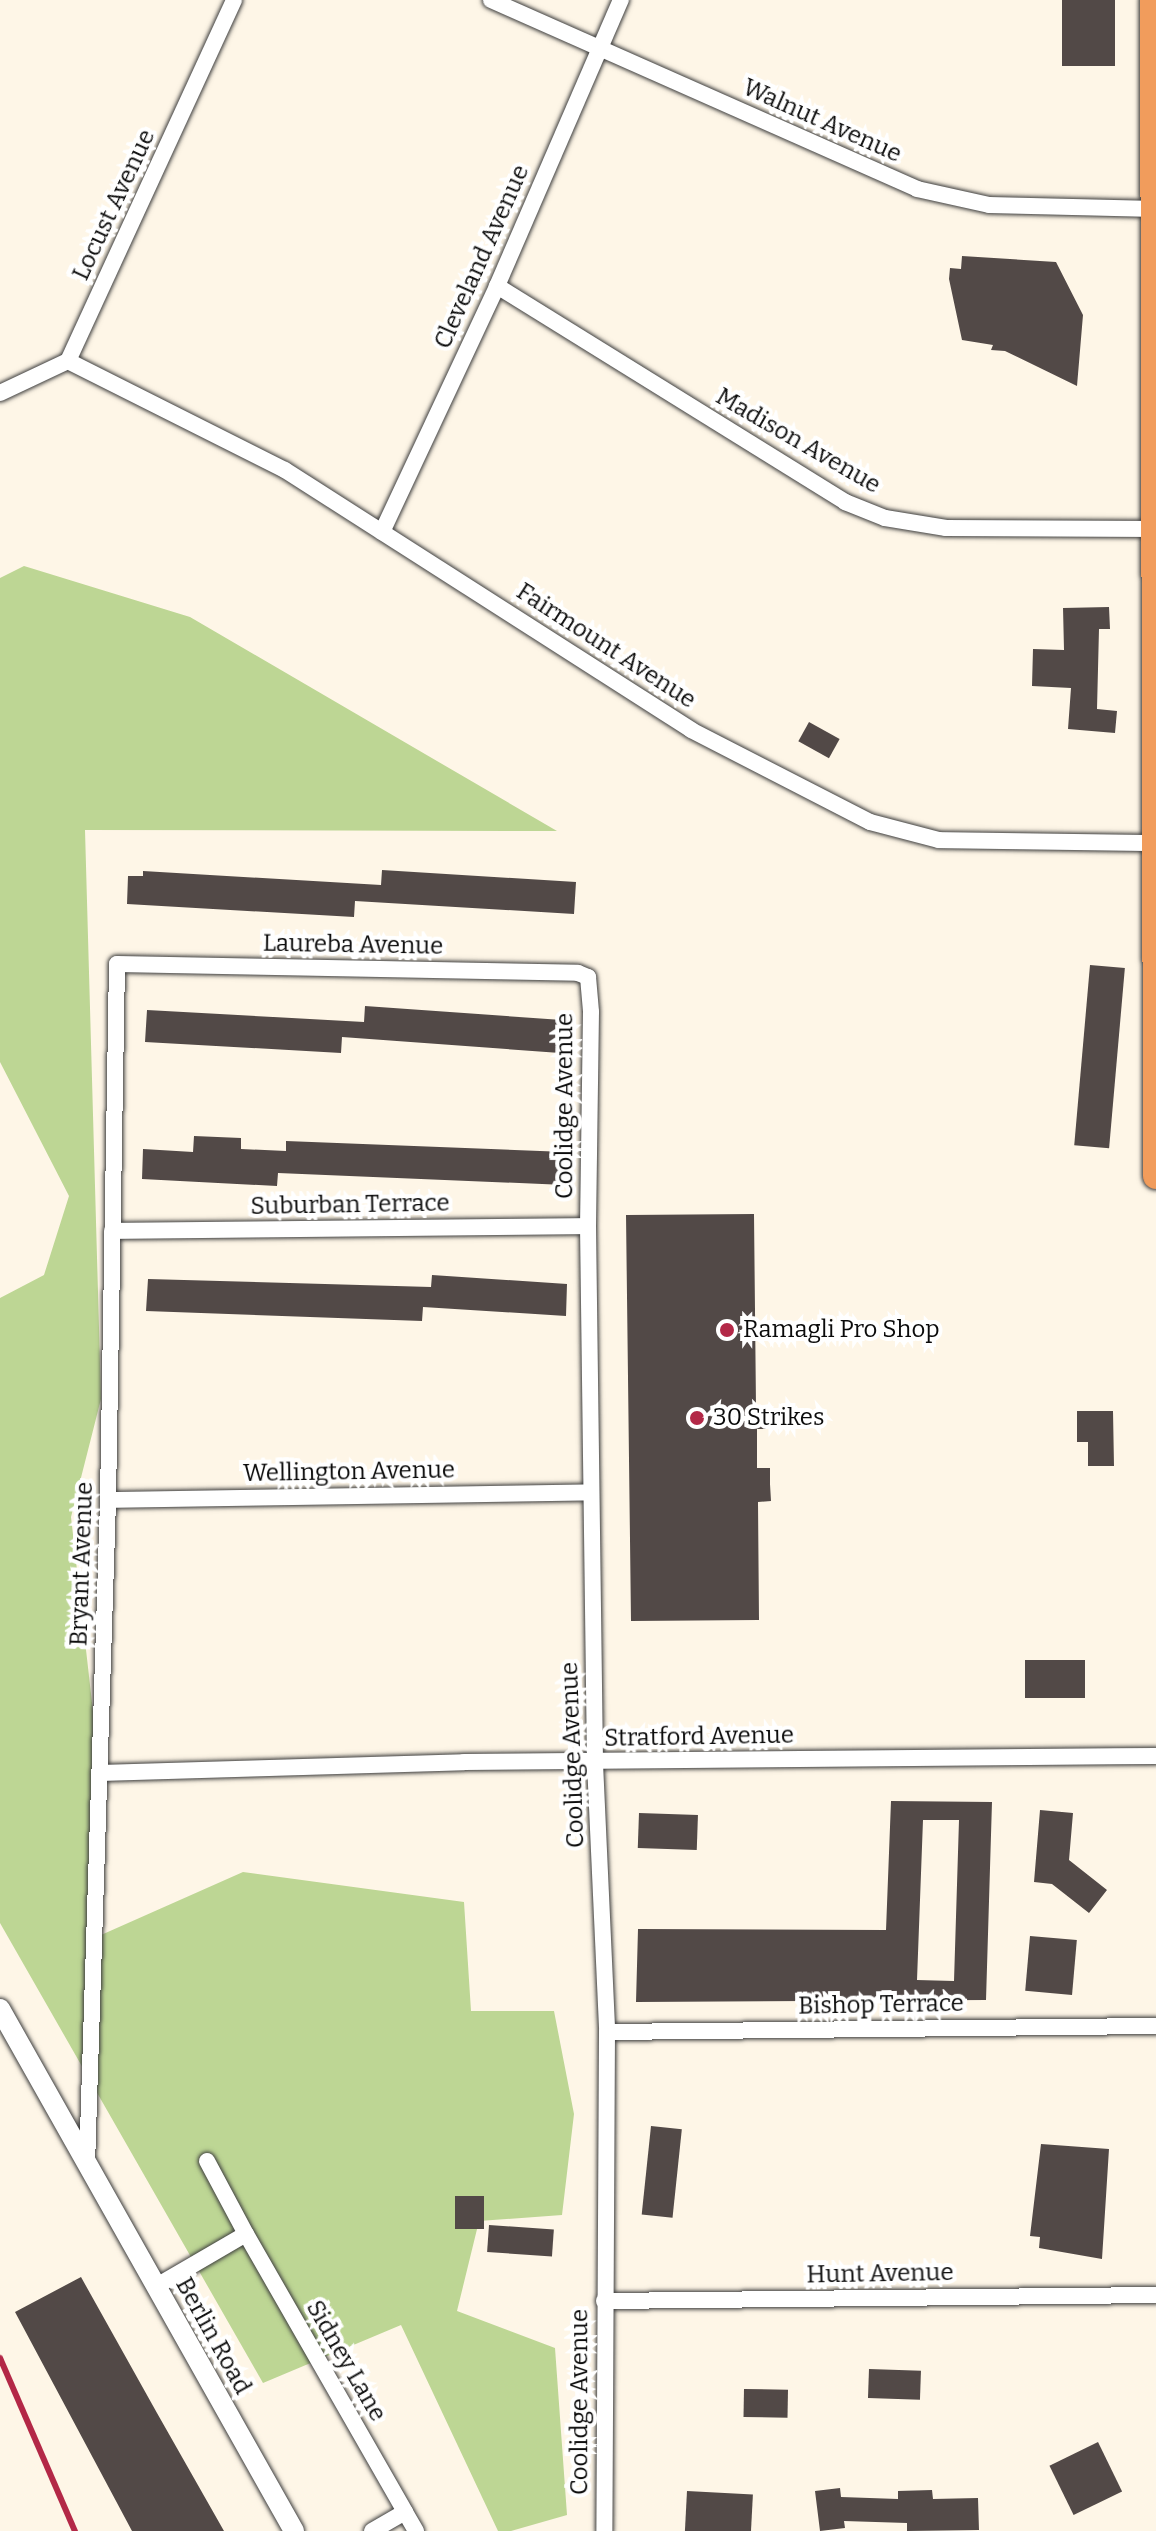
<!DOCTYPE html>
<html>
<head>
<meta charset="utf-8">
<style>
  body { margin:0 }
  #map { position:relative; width:1156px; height:2531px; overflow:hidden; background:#fef6e7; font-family:Bitter,serif }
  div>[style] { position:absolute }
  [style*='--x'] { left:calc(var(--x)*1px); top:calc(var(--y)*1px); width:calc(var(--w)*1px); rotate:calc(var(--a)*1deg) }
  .forest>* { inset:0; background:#bdd694 }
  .building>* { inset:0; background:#524947; transform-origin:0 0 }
  .roads { filter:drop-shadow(0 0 2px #3d3d3d) drop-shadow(0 0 2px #3d3d3d) }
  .minor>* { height:16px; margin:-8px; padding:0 8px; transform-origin:8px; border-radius:8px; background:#fff }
  .tertiary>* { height:20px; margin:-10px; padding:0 10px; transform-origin:10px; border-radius:10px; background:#fff }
  .trunk>* { height:26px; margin:-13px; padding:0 13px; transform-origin:13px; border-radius:13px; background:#f19c5c }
  .rail>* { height:6px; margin:-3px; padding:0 3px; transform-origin:3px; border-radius:3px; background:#b32847 }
  .dots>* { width:22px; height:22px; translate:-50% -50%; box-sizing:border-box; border:4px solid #fff; border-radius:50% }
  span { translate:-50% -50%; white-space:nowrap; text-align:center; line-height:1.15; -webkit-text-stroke:8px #fff; paint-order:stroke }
  .street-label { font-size:24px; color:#0a0a0a }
  .poi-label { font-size:24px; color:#0a0a0a }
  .left { translate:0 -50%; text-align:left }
</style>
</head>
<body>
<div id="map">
  <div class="forest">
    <div style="clip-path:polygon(24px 566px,190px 617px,557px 831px,85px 830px,101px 1399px,71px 1517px,96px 1738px,101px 1935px,243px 1872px,464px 1902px,471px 2011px,554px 2011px,574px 2114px,562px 2215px,479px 2221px,457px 2311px,555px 2348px,567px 2515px,511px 2531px,498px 2531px,401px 2325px,263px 2383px,0 1923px,0 1298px,44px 1275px,69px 1196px,0 1062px,0 578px)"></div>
  </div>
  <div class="building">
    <div style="left:1062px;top:0;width:53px;height:66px"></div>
    <div style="clip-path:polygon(962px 256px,1056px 262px,1083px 315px,1077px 386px,1005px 351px,991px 350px,993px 345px,962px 340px,949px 279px,950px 268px,961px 269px)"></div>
    <div style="clip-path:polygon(1109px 607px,1110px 629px,1099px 629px,1097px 709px,1117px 711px,1115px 733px,1068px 729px,1071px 688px,1032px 686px,1033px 649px,1064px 650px,1063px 608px)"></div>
    <div style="left:809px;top:722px;width:35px;height:22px;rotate:29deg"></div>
    <div style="clip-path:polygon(382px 870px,576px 882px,574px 914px,355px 901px,354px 917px,127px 904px,128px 876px,143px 876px,143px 871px,381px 885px)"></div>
    <div style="left:1090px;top:965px;width:35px;height:181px;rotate:5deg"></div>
    <div style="clip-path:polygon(365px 1006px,562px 1020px,560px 1053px,342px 1037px,341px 1053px,145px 1042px,147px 1010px,364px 1022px)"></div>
    <div style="clip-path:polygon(194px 1136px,241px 1138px,241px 1149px,286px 1151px,286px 1141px,566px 1152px,565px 1185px,278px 1173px,277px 1186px,142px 1179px,143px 1149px,193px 1152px)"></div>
    <div style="clip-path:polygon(754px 1214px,756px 1407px,766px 1407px,766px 1429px,757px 1429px,757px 1468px,770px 1468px,770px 1484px,771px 1501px,758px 1502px,759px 1620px,631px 1621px,626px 1215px)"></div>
    <div style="clip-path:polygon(432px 1275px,567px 1284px,566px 1316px,423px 1307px,422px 1321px,146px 1311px,148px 1279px,431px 1287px)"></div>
    <div style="clip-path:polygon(1077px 1411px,1113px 1411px,1114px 1466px,1088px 1466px,1088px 1442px,1077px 1442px)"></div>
    <div style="left:1025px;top:1660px;width:60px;height:38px"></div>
    <div style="clip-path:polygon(evenodd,891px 1801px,992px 1802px,986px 2000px,636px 2002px,638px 1929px,886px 1930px,891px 1801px,923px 1820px,959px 1820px,954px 1981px,917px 1980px,923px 1820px)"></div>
    <div style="clip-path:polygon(1040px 1810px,1073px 1813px,1069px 1860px,1107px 1890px,1089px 1913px,1052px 1884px,1034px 1882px)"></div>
    <div style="left:639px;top:1813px;width:59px;height:35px;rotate:2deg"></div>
    <div style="left:1030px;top:1936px;width:47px;height:55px;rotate:5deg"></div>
    <div style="left:651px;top:2126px;width:31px;height:89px;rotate:6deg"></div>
    <div style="clip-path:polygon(1041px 2144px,1109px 2149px,1102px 2259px,1039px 2248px,1040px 2237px,1030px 2236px)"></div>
    <div style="left:484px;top:2196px;width:33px;height:29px;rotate:90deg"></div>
    <div style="left:489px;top:2225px;width:65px;height:27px;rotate:4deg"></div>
    <div style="clip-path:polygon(81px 2277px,157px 2413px,224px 2531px,132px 2531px,15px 2312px)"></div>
    <div style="left:869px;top:2369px;width:52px;height:29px;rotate:2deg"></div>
    <div style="left:744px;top:2389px;width:44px;height:28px;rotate:1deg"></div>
    <div style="left:1098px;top:2442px;width:55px;height:54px;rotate:64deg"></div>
    <div style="clip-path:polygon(840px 2488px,841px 2497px,898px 2499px,898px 2491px,932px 2490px,933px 2499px,978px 2498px,979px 2530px,907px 2531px,907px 2523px,844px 2521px,845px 2528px,820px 2531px,815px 2491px)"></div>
    <div style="left:687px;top:2491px;width:66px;height:40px;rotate:3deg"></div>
  </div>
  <div class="roads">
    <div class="minor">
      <div style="--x:491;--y:0;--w:466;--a:23.9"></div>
      <div style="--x:917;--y:189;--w:74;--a:12.5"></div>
      <div style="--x:989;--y:205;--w:167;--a:1.4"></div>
      <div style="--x:497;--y:286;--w:410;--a:31.8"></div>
      <div style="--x:845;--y:502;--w:43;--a:21.8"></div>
      <div style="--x:885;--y:518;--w:62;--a:9.3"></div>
      <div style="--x:946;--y:528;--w:210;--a:0.3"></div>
      <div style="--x:68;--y:361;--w:243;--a:26.7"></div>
      <div style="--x:285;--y:470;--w:482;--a:32.6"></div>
      <div style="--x:691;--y:730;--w:201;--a:27.2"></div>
      <div style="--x:870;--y:822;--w:71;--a:14.6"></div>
      <div style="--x:939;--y:840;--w:217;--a:0.8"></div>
      <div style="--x:0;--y:393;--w:75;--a:-25.2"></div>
      <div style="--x:68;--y:361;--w:397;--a:-65.3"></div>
      <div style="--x:382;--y:532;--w:272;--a:-64.9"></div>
      <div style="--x:497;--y:286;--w:312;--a:-66.6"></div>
      <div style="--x:112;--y:1231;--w:476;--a:-0.6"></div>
      <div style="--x:108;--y:1500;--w:483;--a:-0.9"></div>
      <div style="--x:100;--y:1773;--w:364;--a:-1.7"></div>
      <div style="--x:464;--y:1762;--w:692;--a:-0.5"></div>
      <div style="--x:607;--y:2032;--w:549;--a:-0.63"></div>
      <div style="--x:207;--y:2161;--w:83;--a:61.9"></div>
      <div style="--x:87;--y:2165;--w:665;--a:-88.19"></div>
      <div style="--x:108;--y:1500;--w:536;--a:-89.04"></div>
      <div style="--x:117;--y:964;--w:461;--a:1.1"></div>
      <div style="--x:578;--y:973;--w:11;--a:22"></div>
      <div style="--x:588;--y:977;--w:35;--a:85"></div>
      <div style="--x:591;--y:1012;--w:214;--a:90.8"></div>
      <div style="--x:588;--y:1226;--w:537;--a:89.25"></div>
      <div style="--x:595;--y:1763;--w:269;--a:87.4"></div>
      <div style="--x:607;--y:2032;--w:499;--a:90.3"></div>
      <div style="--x:155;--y:2287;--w:105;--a:-30.2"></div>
      <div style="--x:246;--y:2234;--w:320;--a:60.2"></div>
      <div style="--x:405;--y:2512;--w:38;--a:150"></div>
      <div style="--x:604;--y:2301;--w:552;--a:-0.62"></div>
      <div style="--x:405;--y:2512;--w:22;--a:60"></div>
    </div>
    <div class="tertiary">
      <div style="--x:0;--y:2009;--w:599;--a:60.61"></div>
    </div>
    <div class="trunk">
      <div style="--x:1153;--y:0;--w:1176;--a:89.85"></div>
    </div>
  </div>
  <div class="rail">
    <div style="--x:0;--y:2358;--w:189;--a:66.6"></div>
  </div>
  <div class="dots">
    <div style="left:727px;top:1330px;background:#b32847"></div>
    <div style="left:697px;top:1418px;background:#b32847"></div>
  </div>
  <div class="street-label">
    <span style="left:822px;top:121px;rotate:24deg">Walnut Avenue</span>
    <span style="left:114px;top:205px;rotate:-65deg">Locust Avenue</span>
    <span style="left:482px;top:257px;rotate:-66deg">Cleveland Avenue</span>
    <span style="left:798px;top:441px;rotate:30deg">Madison Avenue</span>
    <span style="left:606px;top:646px;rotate:33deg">Fairmount Avenue</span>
    <span style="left:353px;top:945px;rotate:1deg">Laureba Avenue</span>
    <span style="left:565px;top:1106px;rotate:-90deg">Coolidge Avenue</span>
    <span style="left:350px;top:1205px;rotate:-1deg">Suburban Terrace</span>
    <span style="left:349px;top:1472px;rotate:-1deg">Wellington Avenue</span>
    <span style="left:82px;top:1564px;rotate:-88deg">Bryant Avenue</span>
    <span style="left:699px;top:1737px;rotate:-1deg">Stratford Avenue</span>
    <span style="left:573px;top:1755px;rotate:-92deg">Coolidge Avenue</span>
    <span style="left:881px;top:2005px;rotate:-1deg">Bishop Terrace</span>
    <span style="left:880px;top:2274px;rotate:-1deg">Hunt Avenue</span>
    <span style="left:213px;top:2336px;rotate:61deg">Berlin Road</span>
    <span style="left:346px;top:2361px;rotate:60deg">Sidney Lane</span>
    <span style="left:580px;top:2402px;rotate:-90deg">Coolidge Avenue</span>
  </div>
  <div class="poi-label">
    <span class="left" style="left:743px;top:1330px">Ramagli Pro Shop</span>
    <span class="left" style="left:713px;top:1418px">30 Strikes</span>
  </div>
</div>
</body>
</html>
